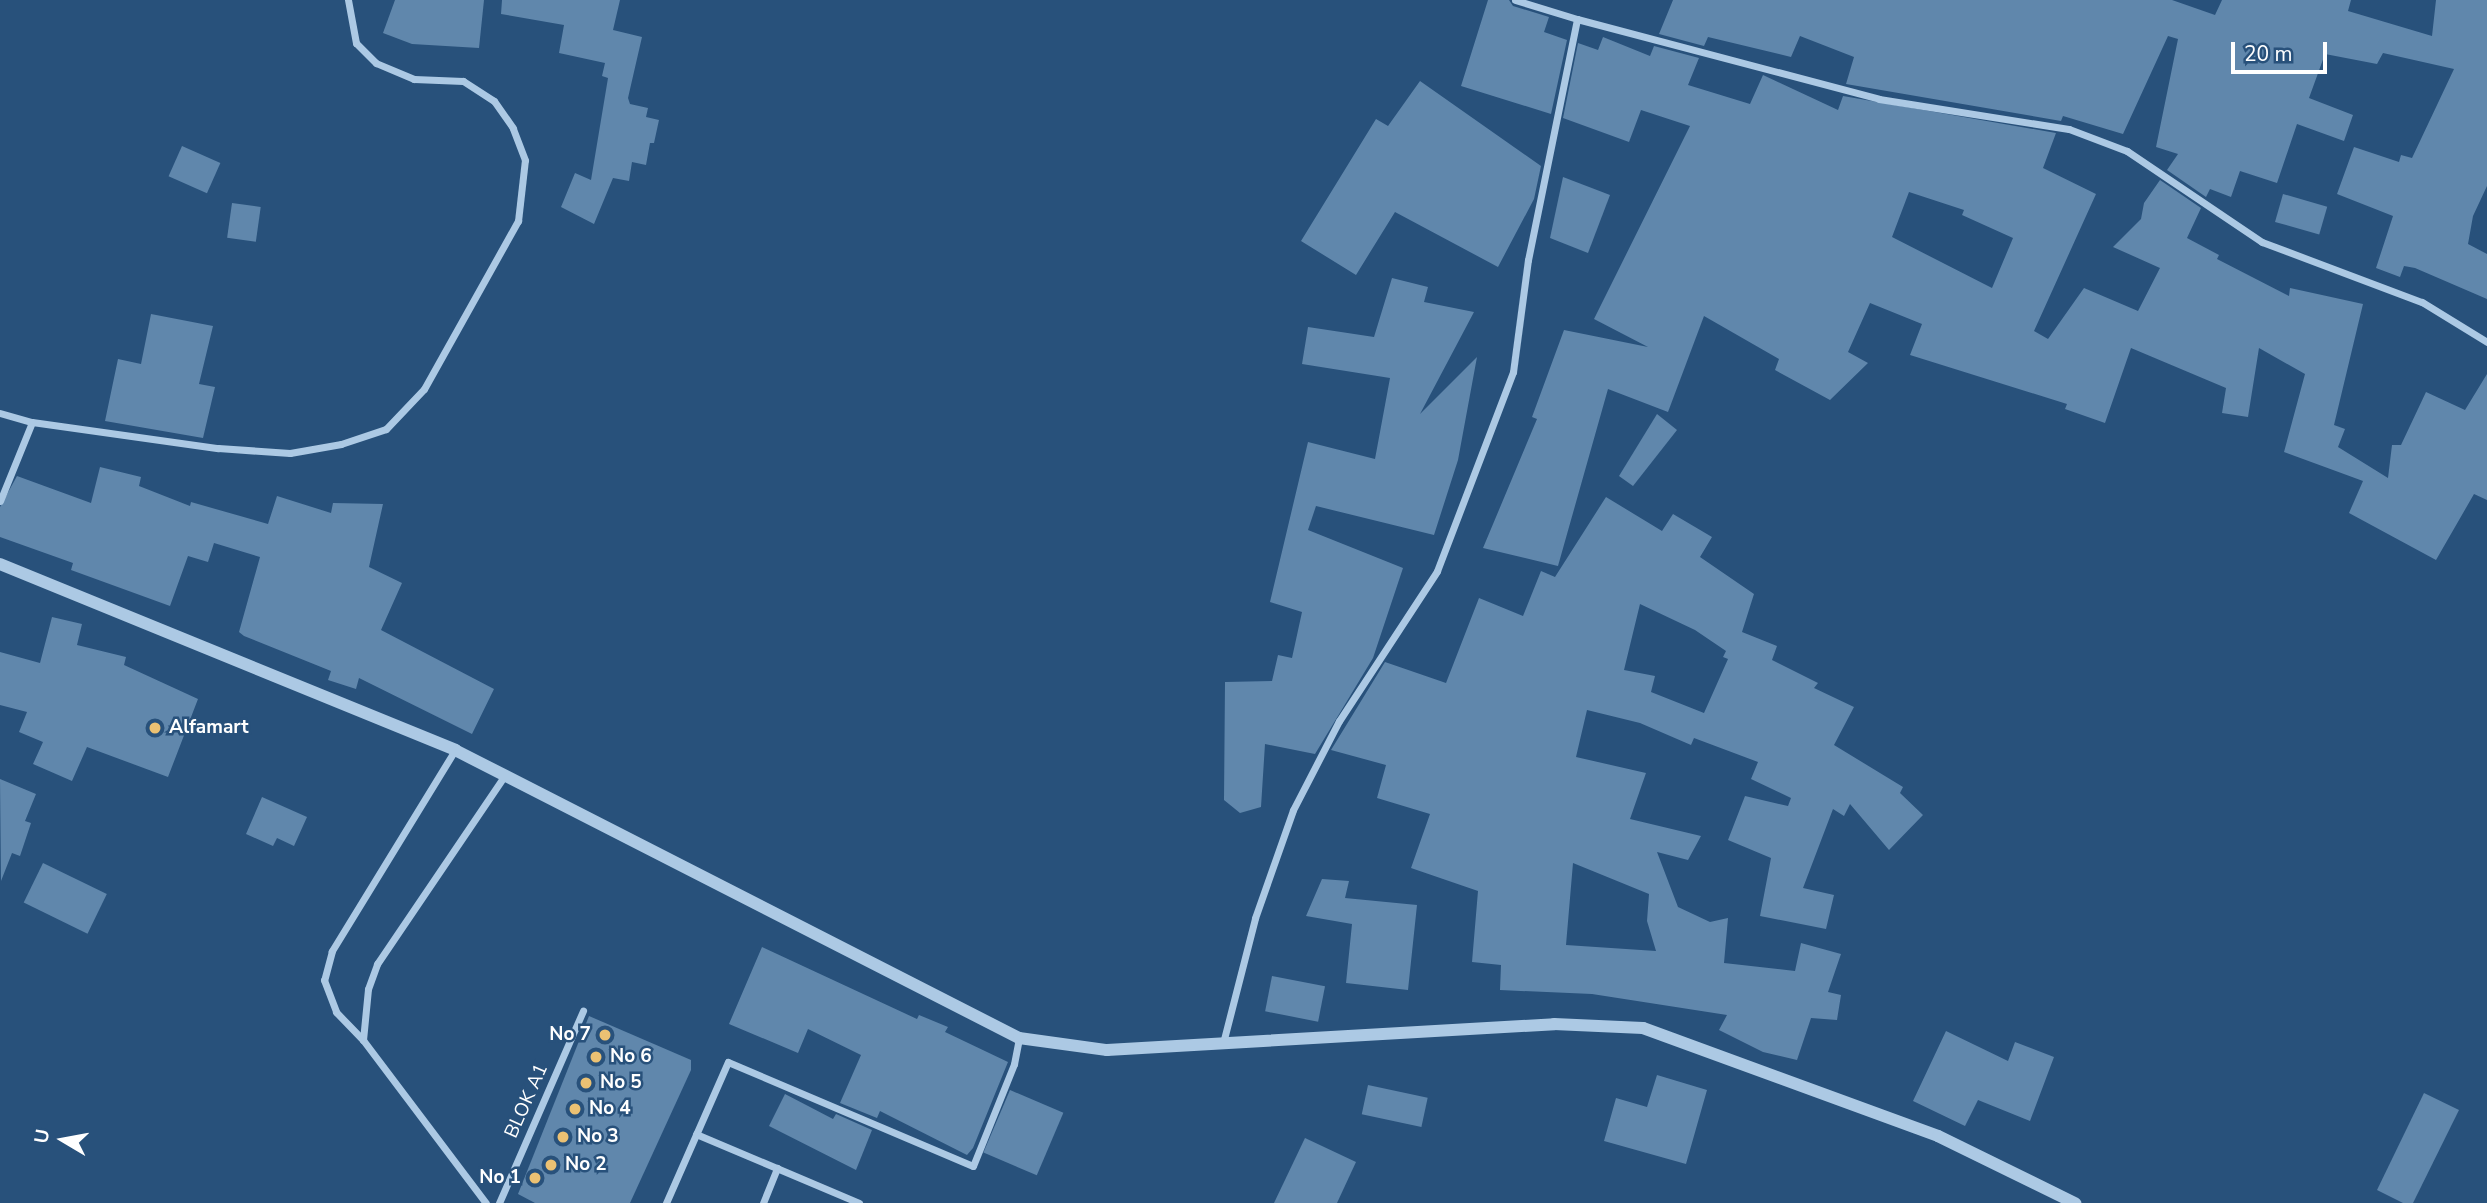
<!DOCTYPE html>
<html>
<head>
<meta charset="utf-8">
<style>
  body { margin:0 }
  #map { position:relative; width:2487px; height:1203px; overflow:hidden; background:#28517b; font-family:"Nunito Sans",sans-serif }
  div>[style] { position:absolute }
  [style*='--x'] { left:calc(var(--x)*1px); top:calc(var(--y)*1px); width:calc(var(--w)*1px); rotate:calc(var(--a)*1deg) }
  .building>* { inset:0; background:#6087ac; transform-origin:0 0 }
  .minor>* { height:7px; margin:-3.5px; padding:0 3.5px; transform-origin:3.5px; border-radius:3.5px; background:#acc9e4 }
  .tertiary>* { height:12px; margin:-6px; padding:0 6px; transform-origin:6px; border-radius:6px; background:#acc9e4 }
  .dots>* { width:19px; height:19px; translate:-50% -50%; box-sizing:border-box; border:4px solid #28517b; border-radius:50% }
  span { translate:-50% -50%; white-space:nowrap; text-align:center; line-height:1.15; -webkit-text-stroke:5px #28517b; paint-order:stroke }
  .poi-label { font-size:19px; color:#fff; font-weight:700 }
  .left { translate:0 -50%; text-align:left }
  .right { translate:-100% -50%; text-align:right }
  .street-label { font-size:19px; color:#fff }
  .north { position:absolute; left:28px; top:1105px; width:70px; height:70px; -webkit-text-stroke:5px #28517b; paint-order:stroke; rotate:280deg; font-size:19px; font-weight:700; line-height:28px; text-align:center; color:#fff }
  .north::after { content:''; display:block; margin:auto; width:24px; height:32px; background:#fff; clip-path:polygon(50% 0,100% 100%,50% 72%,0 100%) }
  .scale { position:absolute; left:2231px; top:42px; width:96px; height:32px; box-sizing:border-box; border:4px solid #fff; border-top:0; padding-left:9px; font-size:21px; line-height:24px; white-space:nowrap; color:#fff; -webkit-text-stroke:5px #28517b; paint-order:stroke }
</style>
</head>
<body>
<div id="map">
  <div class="building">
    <div style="clip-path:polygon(395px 0,484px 0,479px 48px,412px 44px,383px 33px)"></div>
    <div style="clip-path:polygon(502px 0,620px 0,613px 30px,642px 37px,628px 98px,630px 104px,648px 108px,646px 117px,659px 120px,654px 143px,650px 143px,646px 165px,632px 162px,629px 181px,613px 178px,594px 224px,561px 207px,575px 173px,591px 180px,608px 78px,602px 76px,605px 63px,559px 53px,564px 25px,501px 14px)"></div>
    <div style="clip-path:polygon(1488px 0,1509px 0,1513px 6px,1549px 17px,1544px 32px,1567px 40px,1551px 114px,1461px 86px)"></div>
    <div style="clip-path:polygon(1673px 0,2172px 0,2215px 15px,2222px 0,2351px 0,2348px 11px,2432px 36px,2436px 0,2487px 0,2487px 186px,2473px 216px,2468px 244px,2487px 254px,2487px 299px,2415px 268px,2404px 266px,2400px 277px,2376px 268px,2393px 216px,2337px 194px,2354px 147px,2399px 162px,2401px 155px,2412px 158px,2454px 69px,2383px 53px,2377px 64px,2325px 54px,2309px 98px,2353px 115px,2344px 141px,2297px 124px,2277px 183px,2240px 171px,2231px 197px,2210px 189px,2206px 197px,2167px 170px,2178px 154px,2156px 147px,2178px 39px,2168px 36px,2123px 134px,2063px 116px,2061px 121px,1846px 84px,1854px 57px,1800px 36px,1791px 57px,1708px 37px,1704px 46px,1659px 34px)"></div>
    <div style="clip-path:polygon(evenodd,1603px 37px,1650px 56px,1654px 46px,1699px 58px,1688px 85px,1750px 104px,1763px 75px,1838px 110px,1843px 96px,2056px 133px,2043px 168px,2096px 194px,2034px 331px,2048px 339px,2084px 288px,2138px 311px,2160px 268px,2113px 247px,2141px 219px,2144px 203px,2160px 180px,2201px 208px,2187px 238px,2219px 255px,2217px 259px,2289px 296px,2290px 288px,2363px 304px,2334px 425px,2345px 429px,2338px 447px,2388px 478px,2392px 445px,2401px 445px,2426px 392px,2465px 410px,2487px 374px,2487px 500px,2474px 494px,2436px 560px,2349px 513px,2363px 481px,2284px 452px,2305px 374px,2259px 348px,2248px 417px,2222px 413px,2226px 388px,2131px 348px,2105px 423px,2065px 409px,2067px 404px,1910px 355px,1922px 324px,1870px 303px,1848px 352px,1868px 363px,1830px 400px,1775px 370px,1779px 359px,1704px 316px,1668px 412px,1608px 389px,1558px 566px,1483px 548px,1537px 419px,1532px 417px,1564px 330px,1648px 347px,1594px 319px,1690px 126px,1641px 110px,1629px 142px,1563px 118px,1578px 43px,1598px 50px,1603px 37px,1909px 192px,1964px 210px,1962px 215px,2013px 238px,1992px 288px,1892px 237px,1909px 192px)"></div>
    <div style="clip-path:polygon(1420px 81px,1541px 166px,1534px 199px,1498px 267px,1395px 212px,1356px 275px,1301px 241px,1376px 119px,1388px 126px)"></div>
    <div style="left:182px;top:146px;width:42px;height:33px;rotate:24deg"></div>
    <div style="clip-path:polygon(1563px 177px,1610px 195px,1588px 253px,1550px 238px)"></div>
    <div style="left:2283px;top:194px;width:46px;height:29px;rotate:16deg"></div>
    <div style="left:232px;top:203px;width:29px;height:35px;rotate:8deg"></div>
    <div style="clip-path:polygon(1392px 278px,1428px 287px,1424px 302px,1474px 312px,1420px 414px,1477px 357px,1458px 460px,1434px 535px,1316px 506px,1308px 530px,1403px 568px,1373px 658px,1315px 754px,1265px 744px,1261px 807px,1240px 813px,1224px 800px,1225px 682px,1272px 681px,1278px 655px,1292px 658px,1302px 612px,1270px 602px,1308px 442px,1375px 459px,1390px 378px,1302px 364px,1308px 327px,1374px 337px)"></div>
    <div style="clip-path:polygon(151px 314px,213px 326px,199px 384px,215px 387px,203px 438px,105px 421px,118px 359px,141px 364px)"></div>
    <div style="clip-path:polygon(1657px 414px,1677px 430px,1633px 486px,1619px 476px)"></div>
    <div style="clip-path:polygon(100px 467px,141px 477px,139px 486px,190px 506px,191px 502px,268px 524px,277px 496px,331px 513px,333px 503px,383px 504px,369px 567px,402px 583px,381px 630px,494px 689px,472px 734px,359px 678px,356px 689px,328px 680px,331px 671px,244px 636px,239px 632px,260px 557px,214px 543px,208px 562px,188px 556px,170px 606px,71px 570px,73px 563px,0 537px,0 507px,17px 476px,91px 503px)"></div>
    <div style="clip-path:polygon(evenodd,1606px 497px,1662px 531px,1673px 514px,1712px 537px,1700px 557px,1754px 594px,1742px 632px,1777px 646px,1772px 660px,1818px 683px,1814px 688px,1854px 707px,1834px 745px,1903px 787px,1900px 793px,1923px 815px,1889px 850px,1850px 804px,1844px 816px,1833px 809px,1803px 888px,1834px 895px,1826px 929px,1760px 916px,1771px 858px,1728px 840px,1745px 796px,1788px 806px,1791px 798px,1751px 779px,1758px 762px,1694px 738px,1691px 745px,1640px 723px,1587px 710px,1576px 757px,1646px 773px,1630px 819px,1701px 836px,1688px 860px,1657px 852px,1678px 907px,1710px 922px,1728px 918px,1724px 963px,1795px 971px,1801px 943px,1841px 954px,1828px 992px,1841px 995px,1837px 1020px,1811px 1018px,1797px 1060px,1763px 1052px,1719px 1030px,1727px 1015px,1592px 994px,1500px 990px,1501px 965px,1472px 962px,1478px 891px,1411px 868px,1430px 814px,1377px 798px,1386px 765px,1331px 750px,1385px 662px,1446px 683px,1479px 598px,1523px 616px,1541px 571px,1555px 577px,1606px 497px,1640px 604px,1695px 630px,1726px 651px,1723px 657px,1728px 659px,1704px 713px,1651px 692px,1655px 676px,1624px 670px,1640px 604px,1606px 497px,1573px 863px,1649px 894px,1647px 921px,1656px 951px,1566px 945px,1573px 863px)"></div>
    <div style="clip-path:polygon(52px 617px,82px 624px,77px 645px,126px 657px,124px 665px,198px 699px,168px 777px,87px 747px,72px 781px,33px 764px,43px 742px,19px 732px,27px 712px,0 705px,0 652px,40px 663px)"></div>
    <div style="clip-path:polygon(0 779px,36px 794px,25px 821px,31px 823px,20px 856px,12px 853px,1px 881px)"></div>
    <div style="clip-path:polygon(262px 797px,307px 817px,294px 846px,277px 838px,273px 846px,246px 834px)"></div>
    <div style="left:43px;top:863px;width:71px;height:44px;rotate:26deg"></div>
    <div style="clip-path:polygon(1322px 879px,1349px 881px,1345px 898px,1417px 905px,1408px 990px,1346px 983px,1352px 924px,1306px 916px)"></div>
    <div style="clip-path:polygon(762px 947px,917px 1019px,919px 1015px,948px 1027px,945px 1032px,1008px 1062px,973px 1148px,967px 1155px,880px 1111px,877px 1118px,840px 1103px,861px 1055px,808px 1029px,798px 1053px,729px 1024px)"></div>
    <div style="left:1272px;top:976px;width:54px;height:36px;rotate:11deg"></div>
    <div style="clip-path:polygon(589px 1016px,691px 1060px,691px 1070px,630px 1203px,535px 1203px,518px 1194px)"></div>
    <div style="clip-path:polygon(1946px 1031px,2008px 1061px,2015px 1042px,2054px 1057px,2030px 1121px,1978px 1100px,1965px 1126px,1913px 1101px)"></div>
    <div style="clip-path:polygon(1657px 1075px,1707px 1090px,1686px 1164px,1604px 1141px,1616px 1098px,1647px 1107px)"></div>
    <div style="left:1368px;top:1085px;width:61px;height:30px;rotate:12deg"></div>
    <div style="left:1010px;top:1090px;width:58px;height:68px;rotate:23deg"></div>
    <div style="clip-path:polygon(2424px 1093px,2459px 1110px,2413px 1203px,2403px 1203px,2377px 1190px)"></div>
    <div style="clip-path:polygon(785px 1094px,833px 1119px,836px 1114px,872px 1130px,856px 1170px,769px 1126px)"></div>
    <div style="clip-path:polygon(1305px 1138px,1356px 1162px,1337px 1203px,1274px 1203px)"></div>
  </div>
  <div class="minor">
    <div style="--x:1515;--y:0;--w:65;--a:17"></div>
    <div style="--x:0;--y:413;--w:33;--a:16"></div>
    <div style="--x:32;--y:422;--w:188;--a:8"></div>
    <div style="--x:218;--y:448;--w:72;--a:4"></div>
    <div style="--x:290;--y:453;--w:52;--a:-10"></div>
    <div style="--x:341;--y:444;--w:47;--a:-18.4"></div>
    <div style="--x:386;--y:429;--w:55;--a:-46.5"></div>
    <div style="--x:424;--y:389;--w:193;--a:-60.8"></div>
    <div style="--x:518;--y:221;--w:61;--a:-83.5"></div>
    <div style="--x:525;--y:160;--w:34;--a:-111"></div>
    <div style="--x:513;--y:128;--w:33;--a:-125"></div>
    <div style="--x:494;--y:101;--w:37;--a:-147"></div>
    <div style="--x:463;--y:81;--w:49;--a:-177.7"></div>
    <div style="--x:414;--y:79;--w:41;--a:-157.2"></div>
    <div style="--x:376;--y:63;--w:28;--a:-135"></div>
    <div style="--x:356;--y:43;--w:44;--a:-100.5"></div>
    <div style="--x:0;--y:501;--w:85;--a:-67.9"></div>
    <div style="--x:455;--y:750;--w:236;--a:121.5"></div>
    <div style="--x:332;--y:951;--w:30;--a:105"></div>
    <div style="--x:324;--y:980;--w:34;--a:69"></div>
    <div style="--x:336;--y:1012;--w:39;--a:46"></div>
    <div style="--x:363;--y:1040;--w:204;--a:53"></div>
    <div style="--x:363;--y:1040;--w:51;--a:-84.4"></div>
    <div style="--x:368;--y:989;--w:27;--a:-70"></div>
    <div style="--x:377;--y:964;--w:228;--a:-55.9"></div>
    <div style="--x:1223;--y:1043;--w:129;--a:-75.6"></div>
    <div style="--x:1255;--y:918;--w:114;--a:-70.6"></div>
    <div style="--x:1293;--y:810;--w:100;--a:-62.7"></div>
    <div style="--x:1339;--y:721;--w:179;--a:-56.8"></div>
    <div style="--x:1437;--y:571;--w:213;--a:-69.1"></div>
    <div style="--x:1513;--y:372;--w:113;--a:-82.4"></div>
    <div style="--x:1528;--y:260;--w:246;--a:-78.5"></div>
    <div style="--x:1577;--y:19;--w:312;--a:14.8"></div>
    <div style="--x:1879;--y:99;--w:192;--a:9"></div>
    <div style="--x:2069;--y:129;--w:62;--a:20.8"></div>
    <div style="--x:2127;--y:151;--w:163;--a:34"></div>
    <div style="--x:2262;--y:242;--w:171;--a:20.6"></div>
    <div style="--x:2422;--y:302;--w:76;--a:31.6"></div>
    <div style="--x:696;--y:1134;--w:177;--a:22.9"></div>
    <div style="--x:499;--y:1203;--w:210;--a:-66.4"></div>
    <div style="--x:666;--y:1203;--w:154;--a:-66.3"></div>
    <div style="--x:728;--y:1062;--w:266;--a:23"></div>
    <div style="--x:973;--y:1166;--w:110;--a:-68.1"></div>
    <div style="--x:1014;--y:1064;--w:26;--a:-79"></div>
    <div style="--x:763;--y:1203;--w:38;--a:-68"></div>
  </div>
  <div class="tertiary">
    <div style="--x:0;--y:564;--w:492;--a:22.2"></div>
    <div style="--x:455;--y:750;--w:633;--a:27.05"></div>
    <div style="--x:1019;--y:1038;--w:89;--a:7.8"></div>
    <div style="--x:1107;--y:1050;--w:448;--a:-3.3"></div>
    <div style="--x:1554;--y:1024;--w:89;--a:2.6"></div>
    <div style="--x:1643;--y:1028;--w:314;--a:20.1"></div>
    <div style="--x:1938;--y:1136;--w:153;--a:26.1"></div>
  </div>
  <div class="dots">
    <div style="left:155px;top:728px;background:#ebc173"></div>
    <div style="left:605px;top:1035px;background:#ebc173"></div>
    <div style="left:596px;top:1057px;background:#ebc173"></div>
    <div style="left:586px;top:1083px;background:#ebc173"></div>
    <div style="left:575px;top:1109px;background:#ebc173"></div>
    <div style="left:563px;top:1137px;background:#ebc173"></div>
    <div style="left:551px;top:1165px;background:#ebc173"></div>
    <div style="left:535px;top:1178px;background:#ebc173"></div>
  </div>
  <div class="poi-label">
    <span class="left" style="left:169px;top:728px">Alfamart</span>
    <span class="right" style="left:591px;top:1035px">No 7</span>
    <span class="left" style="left:610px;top:1057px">No 6</span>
    <span class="left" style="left:600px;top:1083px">No 5</span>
    <span class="left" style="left:589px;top:1109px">No 4</span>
    <span class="left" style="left:577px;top:1137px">No 3</span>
    <span class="left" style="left:565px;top:1165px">No 2</span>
    <span class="right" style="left:521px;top:1178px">No 1</span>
  </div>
  <div class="street-label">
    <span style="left:527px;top:1101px;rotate:-66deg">BLOK A1</span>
  </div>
  <div class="north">U</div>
  <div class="scale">20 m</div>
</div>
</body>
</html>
